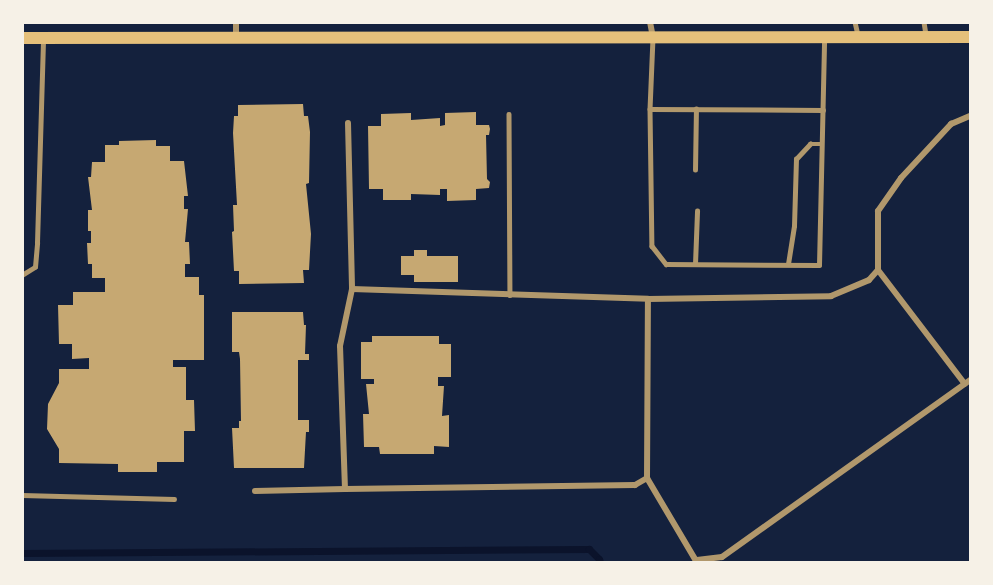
<!DOCTYPE html>
<html>
<head>
<meta charset="utf-8">
<style>
  body { margin:0 }
  #map { position:relative; width:993px; height:585px; overflow:hidden; background:#14213d; font-family:"Varela Round",sans-serif }
  div>[style] { position:absolute }
  [style*='--x'] { left:calc(var(--x)*1px); top:calc(var(--y)*1px); width:calc(var(--w)*1px); rotate:calc(var(--a)*1deg) }
  .stream>* { height:7px; margin:-3.5px; padding:0 3.5px; transform-origin:3.5px; border-radius:3.5px; background:#0b132b }
  .building>* { inset:0; background:#c6a872 }
  .service>* { height:4.5px; margin:-2.25px; padding:0 2.25px; transform-origin:2.25px; border-radius:2.25px; background:#b1986c }
  .minor>* { height:6px; margin:-3px; padding:0 3px; transform-origin:3px; border-radius:3px; background:#b1986c }
  .secondary>* { height:12px; margin:-6px; padding:0 6px; transform-origin:6px; border-radius:6px; background:#e5c07b }
  span { translate:-50% -50%; white-space:nowrap; text-align:center; line-height:1.15; -webkit-text-stroke:6px #f6f1e7; paint-order:stroke }
  .frame { position:absolute; inset:0; border:24px solid #f6f1e7; pointer-events:none }
</style>
</head>
<body>
<div id="map">
  <div class="stream">
    <div style="--x:22;--y:553;--w:567;--a:-0.4"></div>
    <div style="--x:589;--y:549;--w:14;--a:45"></div>
    <div style="--x:599;--y:559;--w:3;--a:72"></div>
  </div>
  <div class="building">
    <div style="clip-path:polygon(303px 104px,304px 116px,308px 116px,310px 132px,309px 183px,306px 184px,311px 234px,309px 270px,303px 270px,304px 283px,239px 284px,239px 271px,234px 271px,232px 232px,234px 231px,233px 205px,237px 205px,233px 133px,234px 116px,238px 116px,238px 105px)"></div>
    <div style="clip-path:polygon(476px 112px,476px 125px,489px 125px,490px 129px,489px 135px,486px 135px,487px 179px,490px 182px,489px 188px,476px 189px,476px 200px,447px 201px,447px 189px,440px 189px,440px 195px,411px 194px,411px 200px,383px 200px,383px 189px,369px 189px,368px 126px,381px 126px,381px 114px,411px 113px,411px 120px,440px 118px,440px 126px,445px 125px,445px 113px)"></div>
    <div style="clip-path:polygon(156px 140px,156px 146px,170px 146px,170px 161px,184px 161px,188px 196px,184px 196px,184px 209px,188px 209px,185px 242px,189px 242px,190px 264px,185px 264px,185px 277px,199px 277px,199px 295px,204px 295px,204px 360px,173px 360px,173px 367px,186px 367px,186px 400px,194px 400px,195px 431px,184px 431px,184px 462px,157px 462px,157px 472px,118px 472px,118px 464px,59px 463px,59px 449px,47px 429px,48px 404px,59px 383px,59px 369px,89px 369px,89px 358px,72px 359px,72px 344px,59px 344px,58px 305px,73px 305px,73px 292px,105px 292px,105px 278px,92px 278px,92px 264px,88px 264px,87px 243px,91px 243px,91px 231px,88px 231px,88px 210px,92px 210px,88px 177px,91px 177px,92px 162px,105px 162px,105px 145px,119px 145px,119px 141px)"></div>
    <div style="clip-path:polygon(414px 250px,427px 250px,427px 256px,458px 256px,458px 282px,414px 282px,414px 275px,401px 275px,401px 256px,414px 256px)"></div>
    <div style="clip-path:polygon(232px 312px,303px 312px,304px 325px,306px 325px,305px 354px,309px 354px,309px 360px,298px 360px,298px 420px,309px 420px,309px 432px,306px 432px,304px 468px,234px 468px,232px 428px,239px 428px,239px 421px,241px 421px,240px 359px,239px 352px,232px 352px)"></div>
    <div style="clip-path:polygon(372px 336px,439px 336px,439px 344px,451px 344px,451px 377px,438px 377px,438px 386px,444px 386px,442px 416px,449px 415px,449px 447px,434px 446px,434px 454px,380px 454px,379px 447px,364px 447px,363px 414px,369px 414px,366px 384px,374px 384px,374px 379px,361px 379px,361px 342px,372px 342px)"></div>
  </div>
  <div class="service">
    <div style="--x:855;--y:22;--w:13;--a:77"></div>
    <div style="--x:924;--y:22;--w:13;--a:81"></div>
    <div style="--x:653;--y:38;--w:71;--a:92.4"></div>
    <div style="--x:650;--y:109;--w:137;--a:89.2"></div>
    <div style="--x:652;--y:246;--w:23;--a:52"></div>
    <div style="--x:666;--y:264;--w:153;--a:0.4"></div>
    <div style="--x:819;--y:265;--w:227;--a:-88.7"></div>
    <div style="--x:650;--y:109;--w:173;--a:0.3"></div>
    <div style="--x:509;--y:114;--w:181;--a:89.7"></div>
    <div style="--x:695;--y:170;--w:61;--a:-89.1"></div>
    <div style="--x:695;--y:264;--w:53;--a:-87.8"></div>
    <div style="--x:788;--y:264;--w:38;--a:-81"></div>
    <div style="--x:794;--y:226;--w:67;--a:-88.3"></div>
    <div style="--x:796;--y:159;--w:21;--a:-47"></div>
    <div style="--x:810;--y:144;--w:12;--a:0"></div>
    <div style="--x:22;--y:275;--w:15;--a:-32"></div>
    <div style="--x:35;--y:267;--w:24;--a:-85"></div>
    <div style="--x:37;--y:243;--w:204;--a:-88.3"></div>
    <div style="--x:22;--y:495;--w:152;--a:1.5"></div>
  </div>
  <div class="minor">
    <div style="--x:236;--y:22;--w:16;--a:90"></div>
    <div style="--x:650;--y:22;--w:16;--a:79"></div>
    <div style="--x:348;--y:123;--w:166;--a:88.6"></div>
    <div style="--x:878;--y:270;--w:143;--a:52.7"></div>
    <div style="--x:647;--y:478;--w:96;--a:59.4"></div>
    <div style="--x:345;--y:489;--w:290;--a:-0.8"></div>
    <div style="--x:635;--y:485;--w:14;--a:-30"></div>
    <div style="--x:647;--y:478;--w:179;--a:-89.7"></div>
    <div style="--x:255;--y:491;--w:90;--a:-1.3"></div>
    <div style="--x:345;--y:489;--w:143;--a:-92"></div>
    <div style="--x:340;--y:346;--w:58;--a:-78.1"></div>
    <div style="--x:352;--y:289;--w:296;--a:1.9"></div>
    <div style="--x:648;--y:299;--w:183;--a:-0.9"></div>
    <div style="--x:831;--y:296;--w:41;--a:-22.8"></div>
    <div style="--x:869;--y:280;--w:13;--a:-48"></div>
    <div style="--x:878;--y:270;--w:59;--a:-90"></div>
    <div style="--x:878;--y:211;--w:40;--a:-55.1"></div>
    <div style="--x:901;--y:178;--w:74;--a:-47.2"></div>
    <div style="--x:951;--y:124;--w:21;--a:-23"></div>
    <div style="--x:697;--y:560;--w:25;--a:-7"></div>
    <div style="--x:722;--y:557;--w:305;--a:-35.5"></div>
  </div>
  <div class="secondary">
    <div style="--x:22;--y:38;--w:948;--a:-0.06"></div>
  </div>
  <div class="frame"></div>
</div>
</body>
</html>
